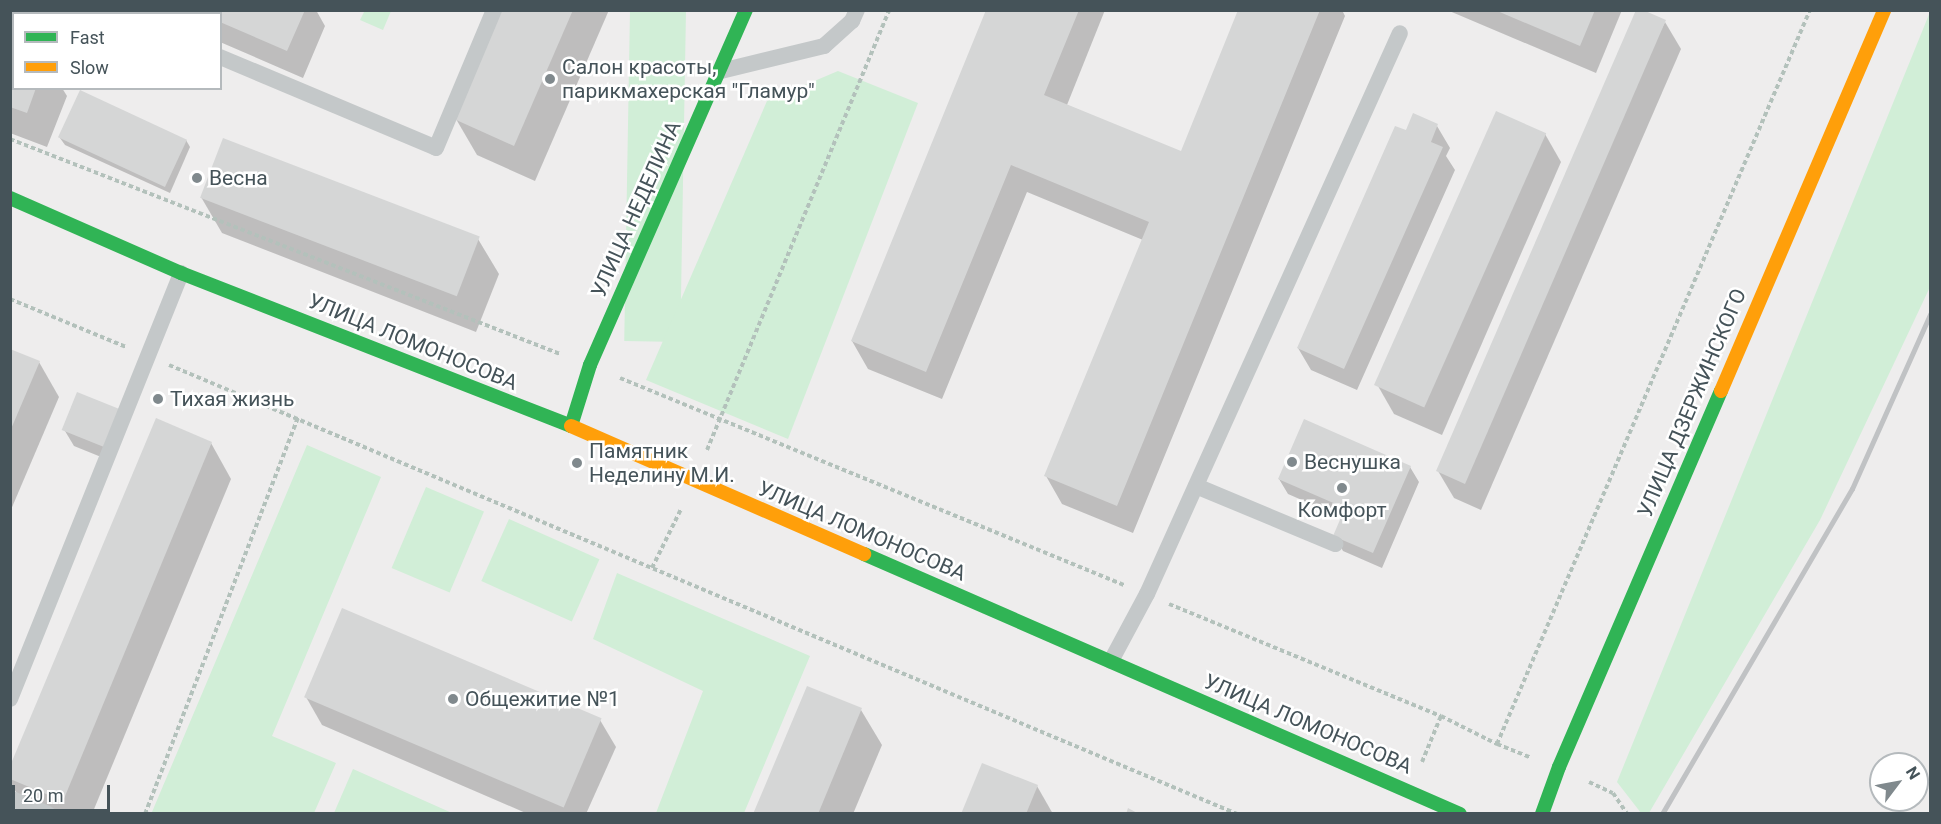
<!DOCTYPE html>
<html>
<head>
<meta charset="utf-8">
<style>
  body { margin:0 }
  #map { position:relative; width:1941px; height:824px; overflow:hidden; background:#eeeded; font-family:Roboto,sans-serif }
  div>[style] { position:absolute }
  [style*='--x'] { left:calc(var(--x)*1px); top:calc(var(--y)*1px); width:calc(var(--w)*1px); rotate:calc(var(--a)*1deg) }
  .green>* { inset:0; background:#d1eed7; transform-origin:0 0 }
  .shadow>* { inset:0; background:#0003 }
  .building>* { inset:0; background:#d5d6d6; transform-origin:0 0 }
  .path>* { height:4px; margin-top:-2px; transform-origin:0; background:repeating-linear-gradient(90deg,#b3c1bb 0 4.5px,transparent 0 7.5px) }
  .lane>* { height:16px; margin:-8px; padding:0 8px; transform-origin:8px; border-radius:8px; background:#c4c8c9 }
  .fast>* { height:14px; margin:-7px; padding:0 7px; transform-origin:7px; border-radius:7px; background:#30b455 }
  .slow>* { height:14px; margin:-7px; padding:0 7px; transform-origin:7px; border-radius:7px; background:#ff9f0a }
  .rail>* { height:4.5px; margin:-2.25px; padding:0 2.25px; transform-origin:2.25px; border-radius:2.25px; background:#c0c2c4 }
  .dots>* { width:16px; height:16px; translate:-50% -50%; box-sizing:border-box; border:3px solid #fff; border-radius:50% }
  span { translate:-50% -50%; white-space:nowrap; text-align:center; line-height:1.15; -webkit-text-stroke:5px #fff; paint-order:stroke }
  .poi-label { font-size:21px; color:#455359 }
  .left { translate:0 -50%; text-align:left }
  .street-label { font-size:21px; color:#455359 }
  .frame { position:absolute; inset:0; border:12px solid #455359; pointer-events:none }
  .legend { position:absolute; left:12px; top:12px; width:210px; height:78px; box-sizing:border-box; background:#fff; border:2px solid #b5babd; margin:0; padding:8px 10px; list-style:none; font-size:18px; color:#455359 }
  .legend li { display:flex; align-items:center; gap:12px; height:30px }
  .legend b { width:30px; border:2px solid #b5babd }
  .north { position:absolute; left:1869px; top:752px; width:60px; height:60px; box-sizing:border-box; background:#fff; border:2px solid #b5babd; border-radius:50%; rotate:58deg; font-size:16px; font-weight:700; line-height:24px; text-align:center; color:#455359 }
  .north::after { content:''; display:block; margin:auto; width:21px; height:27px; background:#80898d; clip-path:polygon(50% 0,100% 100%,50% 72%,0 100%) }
  .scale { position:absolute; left:12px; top:785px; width:98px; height:27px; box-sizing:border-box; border:3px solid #455359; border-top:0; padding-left:8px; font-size:18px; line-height:21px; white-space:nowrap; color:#455359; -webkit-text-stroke:4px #fff; paint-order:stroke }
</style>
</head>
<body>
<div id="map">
  <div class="green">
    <div style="clip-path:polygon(365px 10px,391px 10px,391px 11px,383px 30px,360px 20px)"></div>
    <div style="left:630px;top:10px;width:56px;height:331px;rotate:1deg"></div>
    <div style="clip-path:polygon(1930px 12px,1930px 287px,1820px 520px,1649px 813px,1641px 813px,1617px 782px)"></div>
    <div style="clip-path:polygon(838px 71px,918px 103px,788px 439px,646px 380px,767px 101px)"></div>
    <div style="clip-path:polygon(307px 445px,381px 477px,272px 736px,336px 763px,314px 813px,156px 813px,152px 812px)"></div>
    <div style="left:426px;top:487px;width:63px;height:88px;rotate:23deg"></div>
    <div style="left:509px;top:519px;width:99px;height:68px;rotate:24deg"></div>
    <div style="clip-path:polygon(617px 573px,810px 656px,744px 813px,656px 813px,703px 691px,593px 639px)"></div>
    <div style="clip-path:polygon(353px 769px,452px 813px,334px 813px)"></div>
  </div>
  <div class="shadow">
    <div style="clip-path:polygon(149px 10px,316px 10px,325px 26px,303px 78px,220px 42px,220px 14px,156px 14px)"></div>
    <div style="clip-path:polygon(503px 10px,609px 10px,535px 181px,477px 155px,456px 119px)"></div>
    <div style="clip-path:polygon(988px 10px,1105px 10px,1067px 105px,1182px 153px,1240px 10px,1342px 10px,1345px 16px,1133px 533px,1062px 504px,1046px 476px,1143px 240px,1027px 192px,942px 399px,868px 369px,852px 341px)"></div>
    <div style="clip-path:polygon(1447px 10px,1622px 10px,1596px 73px)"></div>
    <div style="clip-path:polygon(1665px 22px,1681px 49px,1481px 510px,1454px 498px,1438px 471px)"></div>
    <div style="clip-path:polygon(10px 47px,14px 88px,62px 88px,67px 96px,47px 147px,10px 133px)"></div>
    <div style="clip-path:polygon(1414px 115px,1437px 126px,1450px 148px,1446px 156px,1455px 170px,1357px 390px,1311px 370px,1298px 348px)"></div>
    <div style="clip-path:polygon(1545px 134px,1561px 162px,1442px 435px,1394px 414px,1378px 386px)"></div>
    <div style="clip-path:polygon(60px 138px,186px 140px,190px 147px,170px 193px,65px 145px)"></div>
    <div style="clip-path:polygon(201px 197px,478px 239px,499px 274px,476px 332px,222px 233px)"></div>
    <div style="clip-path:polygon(10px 351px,39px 362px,59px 397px,10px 512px)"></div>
    <div style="clip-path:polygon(78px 394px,111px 461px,74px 446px,65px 431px)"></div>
    <div style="clip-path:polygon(211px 443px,231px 479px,92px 814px,28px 812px,10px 782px,10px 770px)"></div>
    <div style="clip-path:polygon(1410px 467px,1419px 482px,1382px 568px,1343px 551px,1335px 536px,1343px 518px,1288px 494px,1279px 479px)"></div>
    <div style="clip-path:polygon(808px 688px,861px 710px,882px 745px,853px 814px,754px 814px)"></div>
    <div style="clip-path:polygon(306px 697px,600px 720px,616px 747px,586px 814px,528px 814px,322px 725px)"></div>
    <div style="clip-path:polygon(1037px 786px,1053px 814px,962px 814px)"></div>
  </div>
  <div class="building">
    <div style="clip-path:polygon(194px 10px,305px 10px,287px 51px,220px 22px,220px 14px,201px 14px)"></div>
    <div style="clip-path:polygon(502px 10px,573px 10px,514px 146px,454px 119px)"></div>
    <div style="clip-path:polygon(986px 10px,1079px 10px,1044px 95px,1181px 151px,1238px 10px,1320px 10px,1117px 506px,1044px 476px,1149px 222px,1011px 165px,926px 372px,851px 341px)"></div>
    <div style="clip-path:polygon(1495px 10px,1595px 10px,1580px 46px)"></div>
    <div style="clip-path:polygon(1636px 10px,1643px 10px,1666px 20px,1465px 484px,1436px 471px)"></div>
    <div style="clip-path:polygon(10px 45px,14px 46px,14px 88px,36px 88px,27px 113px,10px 107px)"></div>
    <div style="left:80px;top:90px;width:118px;height:52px;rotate:25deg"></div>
    <div style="left:1496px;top:111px;width:55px;height:300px;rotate:24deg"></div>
    <div style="clip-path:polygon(1413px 113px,1438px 124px,1431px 142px,1443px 147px,1344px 369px,1297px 348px,1395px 126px,1406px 130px)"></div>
    <div style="left:223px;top:138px;width:275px;height:64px;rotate:21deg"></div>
    <div style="clip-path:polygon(10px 349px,40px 361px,11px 429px,10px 429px)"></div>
    <div style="left:77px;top:392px;width:45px;height:41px;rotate:22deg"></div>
    <div style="clip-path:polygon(156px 418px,212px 442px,63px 801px,10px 779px,10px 766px)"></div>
    <div style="clip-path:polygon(1304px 419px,1411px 466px,1373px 553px,1333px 536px,1345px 508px,1278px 479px)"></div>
    <div style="left:342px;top:608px;width:282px;height:97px;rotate:23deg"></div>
    <div style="clip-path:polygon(807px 686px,862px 708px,818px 814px,753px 814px)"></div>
    <div style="clip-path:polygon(982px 763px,1038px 785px,1026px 814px,961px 814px)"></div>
    <div style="clip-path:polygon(1128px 808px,1139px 814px,1126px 814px)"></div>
  </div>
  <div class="path">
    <div style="--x:10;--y:139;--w:591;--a:21.35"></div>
    <div style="--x:10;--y:299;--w:126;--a:22.5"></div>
    <div style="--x:169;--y:365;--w:1159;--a:22.8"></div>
    <div style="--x:620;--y:378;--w:545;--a:22.33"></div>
    <div style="--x:707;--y:450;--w:476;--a:-67.5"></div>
    <div style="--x:652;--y:568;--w:66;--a:-63.8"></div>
    <div style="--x:1169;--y:604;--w:294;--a:22.4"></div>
    <div style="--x:1441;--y:716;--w:63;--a:26.6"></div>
    <div style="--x:1497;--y:744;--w:798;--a:-66.91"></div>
    <div style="--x:1497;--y:744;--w:35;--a:22"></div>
    <div style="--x:1422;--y:762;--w:50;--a:-67.6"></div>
    <div style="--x:1589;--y:782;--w:26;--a:25"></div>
    <div style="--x:1613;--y:793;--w:25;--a:56"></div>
    <div style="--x:145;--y:814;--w:425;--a:-68.9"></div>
  </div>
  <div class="lane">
    <div style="--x:110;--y:10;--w:8;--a:30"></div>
    <div style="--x:220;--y:57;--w:234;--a:22.8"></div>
    <div style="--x:436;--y:148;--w:150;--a:-67.2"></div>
    <div style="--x:721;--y:71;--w:106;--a:-13.6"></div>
    <div style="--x:824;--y:46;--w:38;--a:-42"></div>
    <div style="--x:852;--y:21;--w:12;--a:-66"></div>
    <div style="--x:1196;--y:486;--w:151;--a:22.6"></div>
    <div style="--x:1111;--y:661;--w:76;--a:-61.8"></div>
    <div style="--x:1147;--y:594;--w:615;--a:-65.73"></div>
    <div style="--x:10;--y:699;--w:459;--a:-68.1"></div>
    <div style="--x:10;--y:798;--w:41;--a:22.8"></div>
  </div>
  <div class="fast">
    <div style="--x:10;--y:198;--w:187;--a:23.7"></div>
    <div style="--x:181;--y:273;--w:419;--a:21.4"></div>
    <div style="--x:571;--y:426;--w:64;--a:-72.7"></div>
    <div style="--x:590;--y:365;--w:388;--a:-66.3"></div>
    <div style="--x:864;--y:554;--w:650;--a:23.57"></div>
    <div style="--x:1542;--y:814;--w:50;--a:-70.1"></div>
    <div style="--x:1559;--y:767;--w:409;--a:-66.7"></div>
  </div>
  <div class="slow">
    <div style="--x:1721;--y:391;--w:414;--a:-66.8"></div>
    <div style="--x:571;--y:426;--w:320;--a:23.6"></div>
  </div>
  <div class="rail">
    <div style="--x:1662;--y:814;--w:376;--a:-59.7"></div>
    <div style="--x:1852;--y:489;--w:191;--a:-65.9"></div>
  </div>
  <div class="dots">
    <div style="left:550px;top:79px;background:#80898d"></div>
    <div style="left:197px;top:178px;background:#80898d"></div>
    <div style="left:158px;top:399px;background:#80898d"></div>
    <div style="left:1292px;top:462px;background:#80898d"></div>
    <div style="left:577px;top:463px;background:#80898d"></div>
    <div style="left:1342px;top:488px;background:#80898d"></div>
    <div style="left:453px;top:699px;background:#80898d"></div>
  </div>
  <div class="poi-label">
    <span class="left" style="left:562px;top:79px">Салон красоты,<br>парикмахерская "Гламур"</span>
    <span class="left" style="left:209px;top:178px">Весна</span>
    <span class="left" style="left:170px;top:399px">Тихая жизнь</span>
    <span class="left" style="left:589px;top:463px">Памятник<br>Неделину М.И.</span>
    <span class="left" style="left:1304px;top:462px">Веснушка</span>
    <span style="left:1342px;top:510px">Комфорт</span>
    <span class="left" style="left:465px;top:699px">Общежитие №1</span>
  </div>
  <div class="street-label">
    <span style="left:636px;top:209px;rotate:-66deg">УЛИЦА НЕДЕЛИНА</span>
    <span style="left:413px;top:342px;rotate:22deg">УЛИЦА ЛОМОНОСОВА</span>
    <span style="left:1692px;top:403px;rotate:-67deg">УЛИЦА ДЗЕРЖИНСКОГО</span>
    <span style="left:862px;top:531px;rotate:23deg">УЛИЦА ЛОМОНОСОВА</span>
    <span style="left:1308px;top:724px;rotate:23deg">УЛИЦА ЛОМОНОСОВА</span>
  </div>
  <div class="frame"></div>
  <ul class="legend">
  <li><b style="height:8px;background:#30b455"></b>Fast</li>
  <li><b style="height:8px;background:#ff9f0a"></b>Slow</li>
  </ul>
  <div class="north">N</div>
  <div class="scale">20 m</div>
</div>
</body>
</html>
